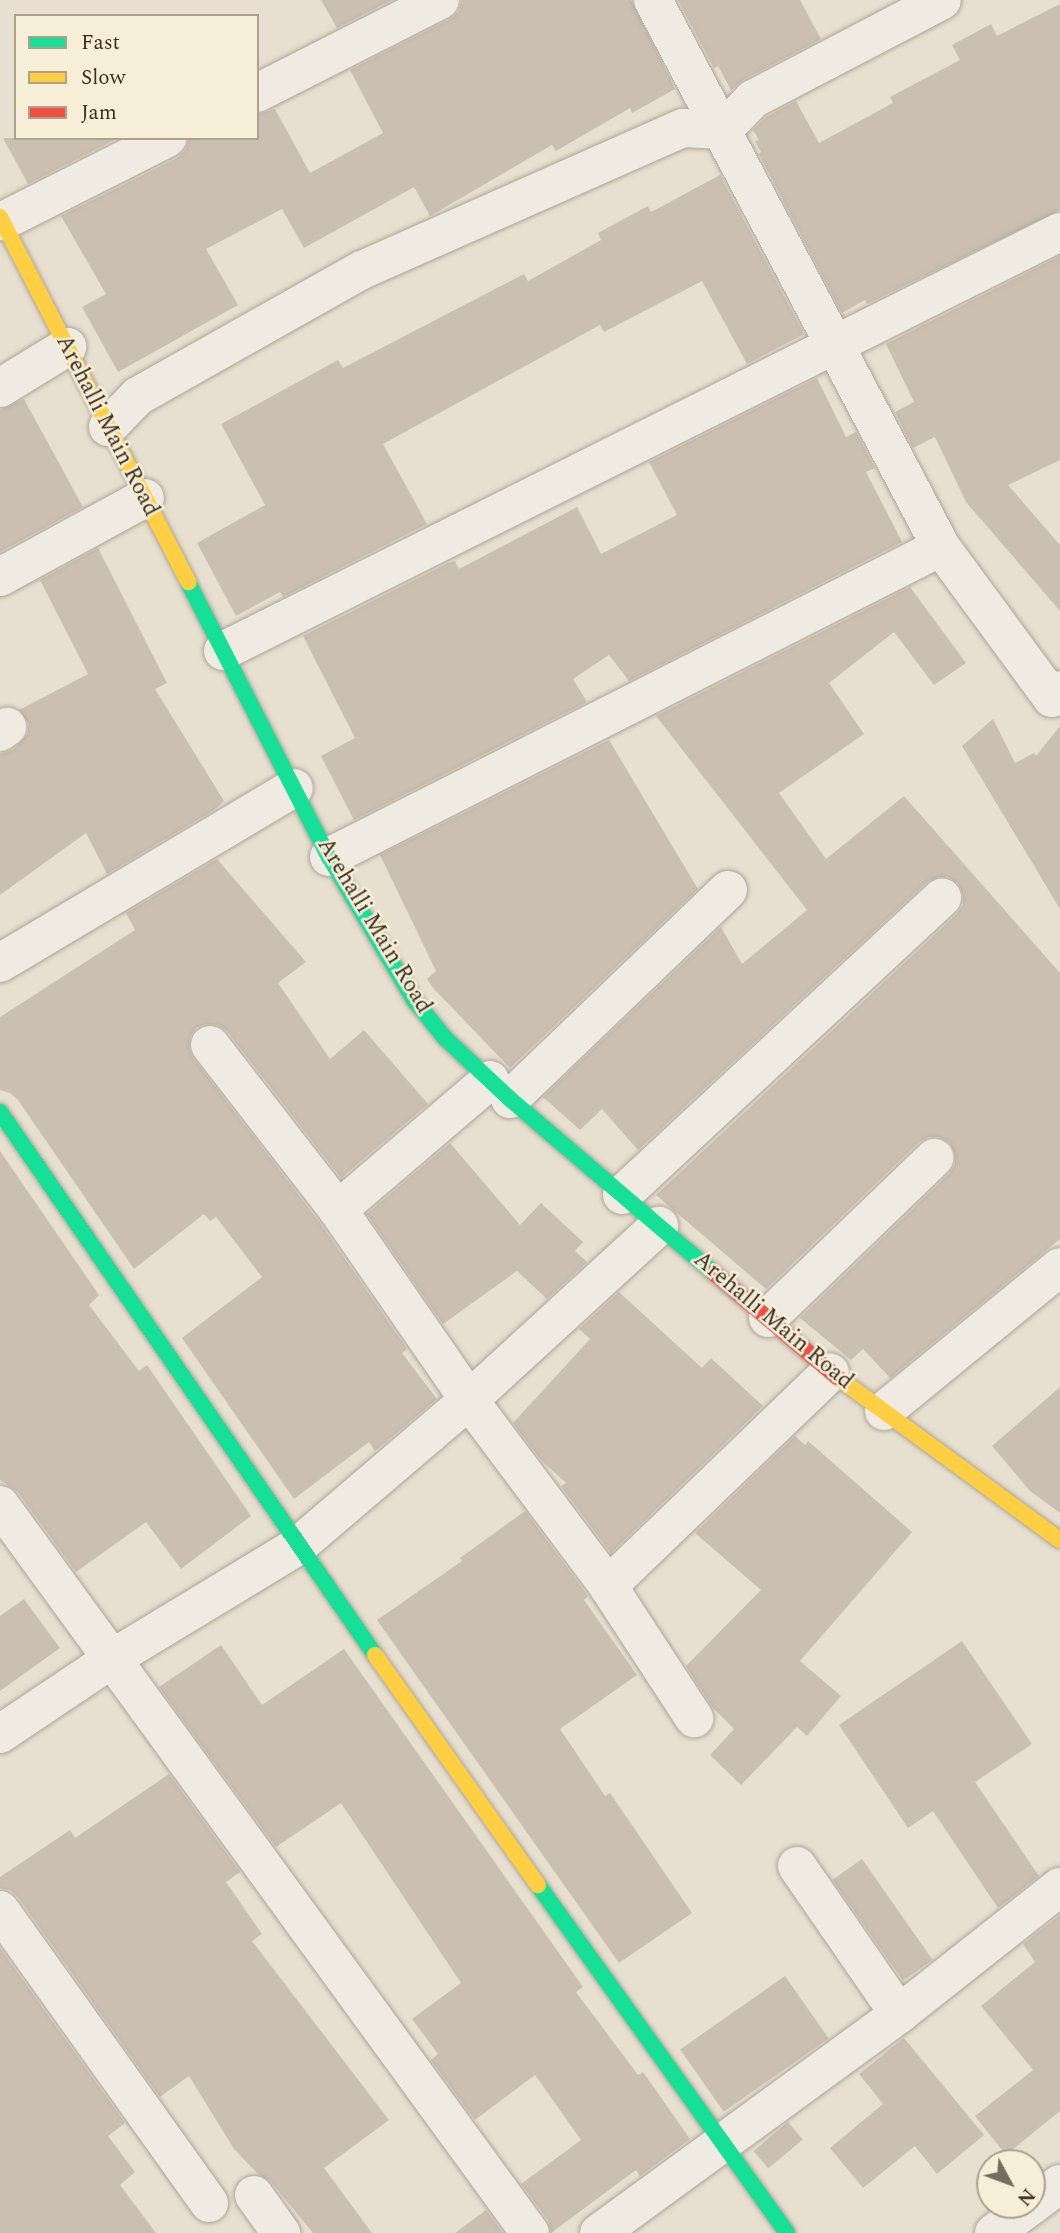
<!DOCTYPE html>
<html>
<head>
<meta charset="utf-8">
<style>
  body { margin:0 }
  #map { position:relative; width:1060px; height:2233px; overflow:hidden; background:#e7e0d1; font-family:Spectral,serif }
  div>[style] { position:absolute }
  [style*='--x'] { left:calc(var(--x)*1px); top:calc(var(--y)*1px); width:calc(var(--w)*1px); rotate:calc(var(--a)*1deg) }
  .building>* { inset:0; background:#cbbfb2; transform-origin:0 0 }
  .roads { filter:drop-shadow(0 0 2px #ada599) drop-shadow(0 0 2px #ada599) }
  .street>* { height:38px; margin:-19px; padding:0 19px; transform-origin:19px; border-radius:19px; background:#efebe3 }
  .fast>* { height:16px; margin:-8px; padding:0 8px; transform-origin:8px; border-radius:8px; background:#16e098 }
  .slow>* { height:16px; margin:-8px; padding:0 8px; transform-origin:8px; border-radius:8px; background:#ffcf43 }
  .jam>* { height:16px; margin:-8px; padding:0 8px; transform-origin:8px; border-radius:8px; background:#f24e42 }
  span { translate:-50% -50%; white-space:nowrap; text-align:center; line-height:1.15; -webkit-text-stroke:5px #f7eed8; paint-order:stroke }
  .street-label { font-size:23px; color:#3d2e20 }
  .legend { position:absolute; left:14px; top:14px; width:245px; height:126px; box-sizing:border-box; background:#f7eed8; border:2px solid #ada18e; margin:0; padding:9px 12px; list-style:none; font-size:21px; color:#3d2e20 }
  .legend li { display:flex; align-items:center; gap:14px; height:35px }
  .legend b { width:35px; border:2px solid #ada18e }
  .north { position:absolute; left:976px; top:2149px; width:70px; height:70px; box-sizing:border-box; background:#f7eed8; border:2px solid #ada18e; border-radius:50%; rotate:131deg; font-size:19px; font-weight:700; line-height:28px; text-align:center; color:#3d2e20 }
  .north::after { content:''; display:block; margin:auto; width:24px; height:32px; background:#786c5e; clip-path:polygon(50% 0,100% 100%,50% 72%,0 100%) }
</style>
</head>
<body>
<div id="map">
  <div class="building">
    <div style="clip-path:polygon(321px 0,392px 0,337px 28px)"></div>
    <div style="clip-path:polygon(462px 0,631px 0,675px 89px,632px 113px,630px 108px,556px 151px,552px 145px,430px 216px,414px 187px,304px 248px,282px 209px,206px 249px,238px 305px,118px 372px,82px 307px,106px 294px,61px 216px,177px 158px,186px 149px,189px 138px,257px 138px,257px 115px,275px 109px,310px 173px,383px 133px,350px 70px,450px 19px,459px 11px)"></div>
    <div style="clip-path:polygon(678px 0,800px 0,821px 39px,743px 80px,731px 90px,718px 66px,714px 68px)"></div>
    <div style="clip-path:polygon(1060px 4px,1060px 210px,867px 304px,865px 300px,842px 313px,759px 154px,761px 152px,755px 141px,759px 140px,753px 130px,766px 117px,796px 101px,819px 143px,893px 103px,890px 97px,960px 60px,952px 45px,991px 24px,997px 36px)"></div>
    <div style="clip-path:polygon(3px 138px,118px 138px,28px 184px)"></div>
    <div style="clip-path:polygon(720px 175px,804px 334px,747px 364px,702px 281px,604px 332px,600px 325px,383px 444px,427px 524px,283px 597px,280px 592px,236px 616px,197px 543px,265px 505px,221px 424px,338px 360px,343px 368px,524px 274px,528px 281px,601px 240px,598px 233px,648px 206px,651px 212px)"></div>
    <div style="clip-path:polygon(1060px 256px,1060px 460px,1008px 485px,1060px 545px,1060px 611px,966px 502px,935px 437px,913px 448px,895px 412px,914px 402px,886px 344px)"></div>
    <div style="clip-path:polygon(817px 378px,846px 437px,856px 432px,875px 468px,866px 472px,902px 542px,629px 681px,609px 655px,573px 679px,587px 702px,354px 820px,321px 756px,355px 738px,303px 636px,448px 563px,455px 561px,459px 569px,577px 507px,601px 554px,677px 515px,649px 462px)"></div>
    <div style="clip-path:polygon(24px 399px,83px 507px,0 552px,0 410px)"></div>
    <div style="clip-path:polygon(98px 548px,167px 683px,155px 689px,224px 801px,214px 810px,107px 874px,86px 833px,0 895px,0 754px,13px 750px,27px 735px,29px 724px,19px 710px,88px 674px,40px 580px)"></div>
    <div style="clip-path:polygon(910px 587px,966px 663px,934px 685px,894px 632px,829px 683px,864px 734px,779px 793px,826px 859px,904px 796px,1060px 973px,1060px 1239px,890px 1378px,863px 1349px,851px 1360px,800px 1318px,949px 1174px,955px 1165px,955px 1153px,949px 1142px,939px 1137px,929px 1137px,919px 1142px,766px 1289px,656px 1195px,957px 914px,963px 905px,963px 894px,958px 883px,948px 877px,938px 877px,927px 882px,638px 1150px,602px 1109px,580px 1130px,543px 1097px,721px 927px,742px 964px,807px 910px,656px 716px)"></div>
    <div style="clip-path:polygon(993px 719px,1015px 763px,1034px 753px,1036px 756px,1060px 726px,1060px 909px,962px 746px)"></div>
    <div style="clip-path:polygon(609px 740px,698px 889px,510px 1068px,433px 988px,427px 979px,436px 971px,380px 855px)"></div>
    <div style="clip-path:polygon(217px 859px,306px 962px,278px 983px,330px 1059px,364px 1030px,428px 1104px,341px 1178px,227px 1031px,218px 1025px,206px 1024px,196px 1028px,190px 1037px,189px 1049px,193px 1058px,320px 1223px,407px 1349px,402px 1353px,437px 1399px,375px 1451px,369px 1442px,294px 1499px,182px 1338px,262px 1277px,216px 1217px,210px 1221px,204px 1214px,134px 1269px,18px 1100px,10px 1093px,0 1090px,0 1017px,135px 930px,126px 913px)"></div>
    <div style="clip-path:polygon(450px 1143px,520px 1225px,541px 1203px,583px 1242px,575px 1251px,587px 1262px,547px 1299px,517px 1271px,443px 1324px,367px 1214px)"></div>
    <div style="clip-path:polygon(0 1151px,99px 1295px,89px 1305px,139px 1371px,147px 1365px,251px 1516px,181px 1569px,146px 1522px,76px 1572px,18px 1492px,0 1480px)"></div>
    <div style="clip-path:polygon(619px 1292px,702px 1368px,711px 1358px,763px 1406px,611px 1553px,561px 1486px,566px 1483px,541px 1460px,513px 1423px,590px 1339px,579px 1329px)"></div>
    <div style="clip-path:polygon(1060px 1387px,1060px 1513px,1030px 1491px,992px 1446px)"></div>
    <div style="clip-path:polygon(795px 1436px,805px 1445px,808px 1441px,912px 1532px,800px 1661px,841px 1696px,807px 1736px,797px 1727px,741px 1785px,710px 1755px,734px 1729px,713px 1708px,686px 1666px,761px 1590px,695px 1533px)"></div>
    <div style="clip-path:polygon(525px 1511px,588px 1596px,584px 1600px,637px 1675px,560px 1729px,605px 1796px,610px 1793px,692px 1913px,619px 1963px,377px 1620px,462px 1561px,460px 1558px)"></div>
    <div style="clip-path:polygon(24px 1599px,60px 1648px,0 1691px,0 1616px)"></div>
    <div style="clip-path:polygon(962px 1641px,1032px 1744px,975px 1782px,1039px 1876px,998px 1908px,933px 1811px,908px 1828px,839px 1725px)"></div>
    <div style="clip-path:polygon(221px 1645px,262px 1705px,344px 1649px,583px 1987px,576px 1992px,638px 2075px,643px 2072px,690px 2139px,640px 2176px,636px 2170px,551px 2233px,548px 2220px,521px 2184px,581px 2140px,535px 2075px,475px 2120px,431px 2060px,438px 2054px,412px 2019px,461px 1983px,341px 1803px,276px 1847px,159px 1687px)"></div>
    <div style="clip-path:polygon(169px 1774px,240px 1872px,226px 1882px,262px 1934px,252px 1941px,389px 2120px,324px 2168px,372px 2233px,313px 2233px,271px 2182px,258px 2174px,234px 2149px,189px 2076px,160px 2097px,18px 1897px,10px 1890px,0 1888px,0 1877px,70px 1830px,75px 1838px)"></div>
    <div style="left:862px;top:1859px;width:123px;height:36px;rotate:55deg"></div>
    <div style="clip-path:polygon(1060px 1915px,1060px 2111px,1006px 2155px,975px 2116px,1033px 2070px,981px 2006px,1035px 1962px,1023px 1944px)"></div>
    <div style="clip-path:polygon(0 1948px,125px 2123px,108px 2136px,135px 2172px,120px 2185px,156px 2233px,0 2233px)"></div>
    <div style="left:785px;top:1976px;width:76px;height:128px;rotate:55deg"></div>
    <div style="clip-path:polygon(904px 2038px,984px 2135px,937px 2174px,915px 2146px,863px 2188px,830px 2148px,883px 2104px,859px 2074px)"></div>
    <div style="left:788px;top:2122px;width:23px;height:45px;rotate:50deg"></div>
    <div style="clip-path:polygon(486px 2210px,503px 2233px,455px 2233px)"></div>
  </div>
  <div class="roads">
    <div class="street">
      <div style="--x:653;--y:0;--w:618;--a:62.23"></div>
      <div style="--x:941;--y:547;--w:187;--a:53.7"></div>
      <div style="--x:1052;--y:698;--w:11;--a:-45"></div>
      <div style="--x:257;--y:93;--w:205;--a:-26.9"></div>
      <div style="--x:3;--y:221;--w:184;--a:-26.8"></div>
      <div style="--x:0;--y:388;--w:79;--a:-31.5"></div>
      <div style="--x:108;--y:427;--w:43;--a:-45.9"></div>
      <div style="--x:138;--y:396;--w:257;--a:-29.4"></div>
      <div style="--x:362;--y:270;--w:351;--a:-23.9"></div>
      <div style="--x:683;--y:128;--w:40;--a:2.9"></div>
      <div style="--x:723;--y:130;--w:43;--a:-45.9"></div>
      <div style="--x:753;--y:99;--w:213;--a:-27.6"></div>
      <div style="--x:0;--y:577;--w:165;--a:-28.6"></div>
      <div style="--x:223;--y:651;--w:936;--a:-26.59"></div>
      <div style="--x:0;--y:732;--w:9;--a:-36"></div>
      <div style="--x:329;--y:857;--w:686;--a:-26.86"></div>
      <div style="--x:0;--y:963;--w:342;--a:-30.8"></div>
      <div style="--x:210;--y:1045;--w:209;--a:52.2"></div>
      <div style="--x:490;--y:1080;--w:200;--a:139.5"></div>
      <div style="--x:338;--y:1210;--w:231;--a:55.4"></div>
      <div style="--x:469;--y:1400;--w:232;--a:53.2"></div>
      <div style="--x:608;--y:1586;--w:158;--a:56.9"></div>
      <div style="--x:510;--y:1099;--w:302;--a:-43.8"></div>
      <div style="--x:622;--y:1195;--w:437;--a:-42.9"></div>
      <div style="--x:768;--y:1318;--w:231;--a:-43.9"></div>
      <div style="--x:884;--y:1411;--w:227;--a:-39.3"></div>
      <div style="--x:0;--y:1505;--w:900;--a:53.94"></div>
      <div style="--x:608;--y:1586;--w:308;--a:-43.9"></div>
      <div style="--x:0;--y:1734;--w:136;--a:-33.9"></div>
      <div style="--x:113;--y:1658;--w:216;--a:-31.2"></div>
      <div style="--x:298;--y:1546;--w:225;--a:-40.5"></div>
      <div style="--x:469;--y:1400;--w:258;--a:-42.5"></div>
      <div style="--x:797;--y:1866;--w:180;--a:55.4"></div>
      <div style="--x:0;--y:1910;--w:360;--a:54.5"></div>
      <div style="--x:254;--y:2195;--w:47;--a:54.6"></div>
      <div style="--x:1032;--y:2205;--w:35;--a:-37"></div>
      <div style="--x:599;--y:2233;--w:371;--a:-36.1"></div>
      <div style="--x:899;--y:2014;--w:205;--a:-38.3"></div>
      <div style="--x:994;--y:2233;--w:47;--a:-36.4"></div>
    </div>
    <div class="fast">
      <div style="--x:188;--y:582;--w:309;--a:62.9"></div>
      <div style="--x:329;--y:857;--w:168;--a:59.2"></div>
      <div style="--x:415;--y:1001;--w:48;--a:51"></div>
      <div style="--x:445;--y:1038;--w:89;--a:43.2"></div>
      <div style="--x:510;--y:1099;--w:268;--a:40.5"></div>
      <div style="--x:0;--y:1112;--w:660;--a:55.37"></div>
      <div style="--x:538;--y:1885;--w:428;--a:54.4"></div>
    </div>
    <div class="slow">
      <div style="--x:0;--y:217;--w:411;--a:62.7"></div>
      <div style="--x:837;--y:1377;--w:276;--a:36.2"></div>
      <div style="--x:375;--y:1655;--w:282;--a:54.7"></div>
    </div>
    <div class="jam">
      <div style="--x:714;--y:1273;--w:161;--a:40.2"></div>
    </div>
  </div>
  <div class="street-label">
    <span style="left:107px;top:426px;rotate:63deg">Arehalli Main Road</span>
    <span style="left:374px;top:926px;rotate:59deg">Arehalli Main Road</span>
    <span style="left:773px;top:1321px;rotate:40deg">Arehalli Main Road</span>
  </div>
  <ul class="legend">
  <li><b style="height:9px;background:#16e098"></b>Fast</li>
  <li><b style="height:9px;background:#ffcf43"></b>Slow</li>
  <li><b style="height:9px;background:#f24e42"></b>Jam</li>
  </ul>
  <div class="north">N</div>
</div>
</body>
</html>
